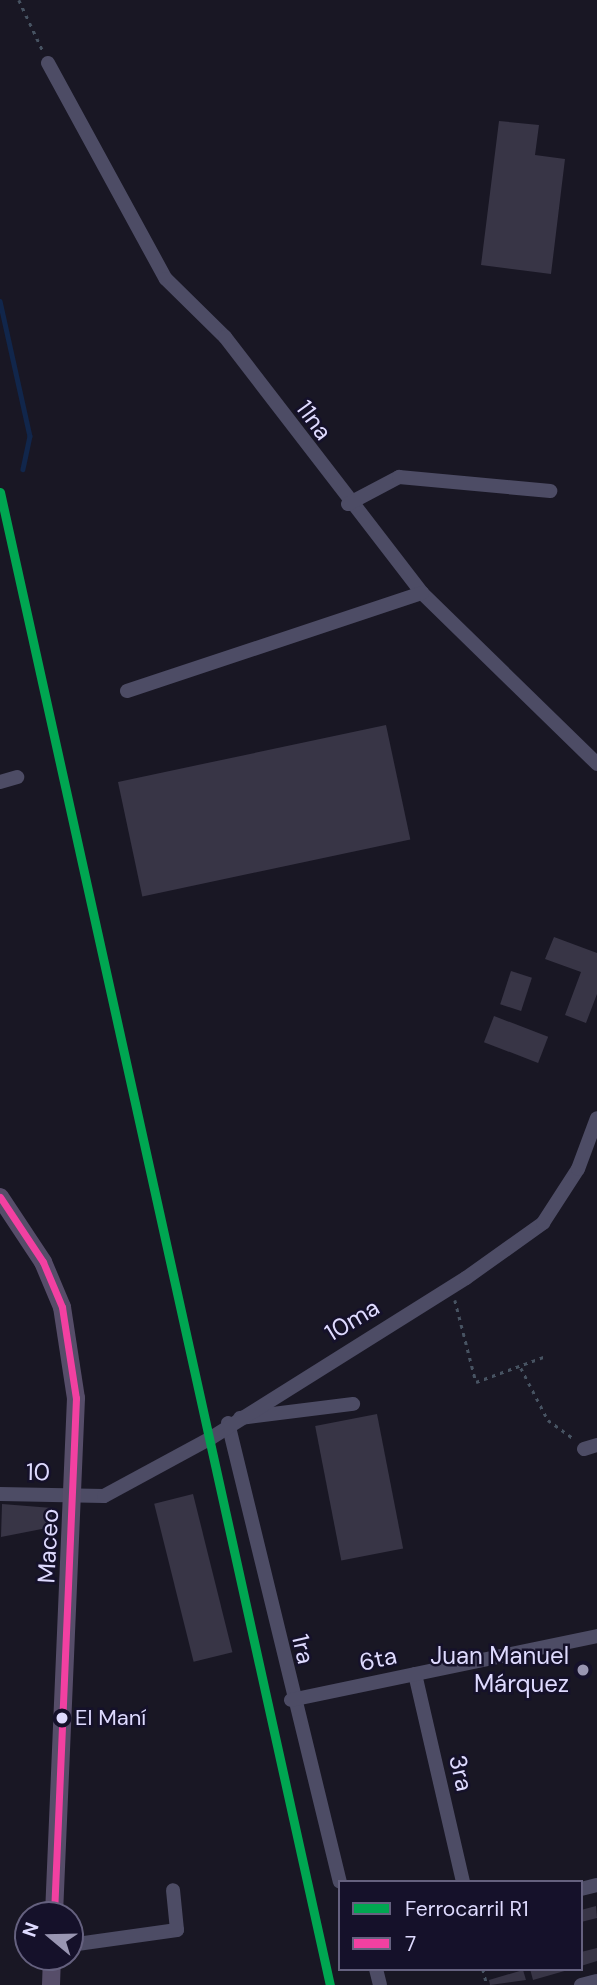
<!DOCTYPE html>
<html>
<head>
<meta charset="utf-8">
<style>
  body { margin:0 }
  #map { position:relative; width:597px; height:1985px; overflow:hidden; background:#191724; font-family:"DM Sans",sans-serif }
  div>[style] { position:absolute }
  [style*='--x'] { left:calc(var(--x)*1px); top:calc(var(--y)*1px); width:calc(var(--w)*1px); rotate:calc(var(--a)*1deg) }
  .stream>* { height:4.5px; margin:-2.25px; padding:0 2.25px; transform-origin:2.25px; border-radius:2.25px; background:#11264b }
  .building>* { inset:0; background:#383546; transform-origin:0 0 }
  .path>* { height:2.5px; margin-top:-1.25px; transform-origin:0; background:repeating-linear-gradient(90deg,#475362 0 3.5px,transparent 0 8.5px) }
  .minor>* { height:14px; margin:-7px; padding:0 7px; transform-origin:7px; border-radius:7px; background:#4d4c65 }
  .major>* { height:18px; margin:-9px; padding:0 9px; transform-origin:9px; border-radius:9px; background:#564d69 }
  .bus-1>* { height:7px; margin:-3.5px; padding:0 3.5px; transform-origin:3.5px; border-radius:3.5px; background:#f240a1 }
  .rail-1>* { height:9px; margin:-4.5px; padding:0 4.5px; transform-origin:4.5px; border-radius:4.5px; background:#00a651 }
  .dots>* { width:19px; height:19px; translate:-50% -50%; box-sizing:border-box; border:4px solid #15112a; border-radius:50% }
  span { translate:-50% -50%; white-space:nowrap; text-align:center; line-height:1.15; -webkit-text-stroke:5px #15112a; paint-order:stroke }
  .bus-label { font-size:22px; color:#dedafe }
  .left { translate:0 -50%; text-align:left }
  .street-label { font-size:24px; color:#dedafe }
  .poi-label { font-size:24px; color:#dedafe }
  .right { translate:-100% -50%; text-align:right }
  .legend { position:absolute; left:338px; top:1880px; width:245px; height:91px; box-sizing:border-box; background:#15112a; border:2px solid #65617f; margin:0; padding:9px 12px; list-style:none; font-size:21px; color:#dedafe }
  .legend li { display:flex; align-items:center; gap:14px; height:35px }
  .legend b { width:35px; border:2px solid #65617f }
  .north { position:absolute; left:14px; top:1901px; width:70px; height:70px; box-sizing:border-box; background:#15112a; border:2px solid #65617f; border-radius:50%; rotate:289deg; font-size:19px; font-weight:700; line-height:28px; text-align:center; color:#dedafe }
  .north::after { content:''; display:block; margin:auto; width:24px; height:32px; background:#9996b2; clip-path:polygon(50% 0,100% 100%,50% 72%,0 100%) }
</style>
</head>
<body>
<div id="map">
  <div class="stream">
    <div style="--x:0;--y:301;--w:138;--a:77.5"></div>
    <div style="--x:30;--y:436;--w:34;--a:102"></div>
  </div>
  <div class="building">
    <div style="clip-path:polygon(499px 121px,539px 125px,535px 155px,565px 159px,551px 274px,481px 265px)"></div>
    <div style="left:386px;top:725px;width:117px;height:274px;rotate:78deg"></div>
    <div style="clip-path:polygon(554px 937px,597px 953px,597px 994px,586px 1023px,565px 1015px,581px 972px,545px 959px)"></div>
    <div style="left:511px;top:971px;width:22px;height:35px;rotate:18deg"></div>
    <div style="left:494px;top:1016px;width:58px;height:28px;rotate:21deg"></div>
    <div style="left:377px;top:1414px;width:137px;height:63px;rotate:79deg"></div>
    <div style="left:193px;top:1494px;width:163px;height:40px;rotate:76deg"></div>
    <div style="clip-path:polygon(2px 1504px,52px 1508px,52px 1527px,1px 1537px)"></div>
    <div style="clip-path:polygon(596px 1906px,597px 1918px,581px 1922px,581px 1910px)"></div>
    <div style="clip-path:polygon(597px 1948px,597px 1961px,581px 1966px,581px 1952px)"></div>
    <div style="clip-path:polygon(530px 1969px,568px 1969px,568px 1970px,533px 1980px)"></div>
    <div style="clip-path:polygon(523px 1970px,526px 1980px,490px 1985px,489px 1980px)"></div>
  </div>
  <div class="path">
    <div style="--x:19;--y:0;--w:56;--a:64.8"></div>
    <div style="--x:455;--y:1300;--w:85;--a:75.6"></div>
    <div style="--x:476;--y:1382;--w:75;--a:-20.4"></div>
    <div style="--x:521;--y:1368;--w:59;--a:62.6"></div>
    <div style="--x:548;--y:1420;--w:32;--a:36"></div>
    <div style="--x:483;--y:1969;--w:16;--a:76"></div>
  </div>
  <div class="minor">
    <div style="--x:48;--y:63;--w:246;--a:61.4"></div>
    <div style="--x:166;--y:279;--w:83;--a:44.5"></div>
    <div style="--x:225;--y:337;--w:323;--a:52.4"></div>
    <div style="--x:422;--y:593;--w:245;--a:44.3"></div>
    <div style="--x:348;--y:504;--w:58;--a:-27.9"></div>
    <div style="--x:399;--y:477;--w:152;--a:5.3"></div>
    <div style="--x:127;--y:691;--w:311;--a:-18.4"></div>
    <div style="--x:0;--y:782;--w:18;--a:-16"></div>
    <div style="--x:240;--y:1418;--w:114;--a:-7.1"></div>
    <div style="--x:228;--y:1423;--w:472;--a:76.3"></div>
    <div style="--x:584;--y:1449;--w:14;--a:-17"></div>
    <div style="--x:0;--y:1494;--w:104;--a:1.1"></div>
    <div style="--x:104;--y:1496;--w:122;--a:-28.5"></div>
    <div style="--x:211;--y:1438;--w:301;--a:-32.1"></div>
    <div style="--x:466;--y:1278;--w:95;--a:-35.5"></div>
    <div style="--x:543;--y:1223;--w:64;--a:-57.1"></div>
    <div style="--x:578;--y:1169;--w:54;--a:-69.6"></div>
    <div style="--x:415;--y:1674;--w:213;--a:77"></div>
    <div style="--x:291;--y:1700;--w:313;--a:-11.8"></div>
    <div style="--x:581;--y:1889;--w:16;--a:-14"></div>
    <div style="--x:70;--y:1945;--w:108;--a:-8"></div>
    <div style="--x:177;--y:1930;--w:40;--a:-95.7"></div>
    <div style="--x:376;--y:1969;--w:16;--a:76"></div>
    <div style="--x:581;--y:1985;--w:16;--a:-14"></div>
  </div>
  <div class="major">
    <div style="--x:0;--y:1197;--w:78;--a:56.5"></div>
    <div style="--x:43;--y:1262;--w:49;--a:67.1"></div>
    <div style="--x:62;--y:1307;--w:92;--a:81.3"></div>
    <div style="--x:76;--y:1398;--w:517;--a:92.44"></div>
    <div style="--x:51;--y:1985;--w:28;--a:-88"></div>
  </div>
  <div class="bus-1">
    <div style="--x:0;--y:1197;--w:78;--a:56.5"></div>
    <div style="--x:43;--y:1262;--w:49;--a:67.1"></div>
    <div style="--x:62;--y:1307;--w:92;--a:81.3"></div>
    <div style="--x:76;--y:1398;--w:517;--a:92.44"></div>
  </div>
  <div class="rail-1">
    <div style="--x:0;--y:492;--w:1529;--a:77.54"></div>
  </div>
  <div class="dots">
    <div style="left:583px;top:1670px;background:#9996b2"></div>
    <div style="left:62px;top:1718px;background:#dedafe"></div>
  </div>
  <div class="bus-label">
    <span class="left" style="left:75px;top:1718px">El Maní</span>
  </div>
  <div class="street-label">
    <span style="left:314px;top:420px;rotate:54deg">11na</span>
    <span style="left:352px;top:1320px;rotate:-31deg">10ma</span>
    <span style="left:38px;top:1472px;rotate:1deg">10</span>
    <span style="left:48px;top:1546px;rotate:-87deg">Maceo</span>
    <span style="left:303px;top:1649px;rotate:77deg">1ra</span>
    <span style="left:378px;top:1659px;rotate:-12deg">6ta</span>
    <span style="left:461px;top:1773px;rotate:77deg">3ra</span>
  </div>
  <div class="poi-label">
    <span class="right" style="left:569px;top:1670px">Juan Manuel<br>Márquez</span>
  </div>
  <ul class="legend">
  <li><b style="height:9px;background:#00a651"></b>Ferrocarril R1</li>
  <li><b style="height:9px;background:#f240a1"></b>7</li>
  </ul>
  <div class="north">N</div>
</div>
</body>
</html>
